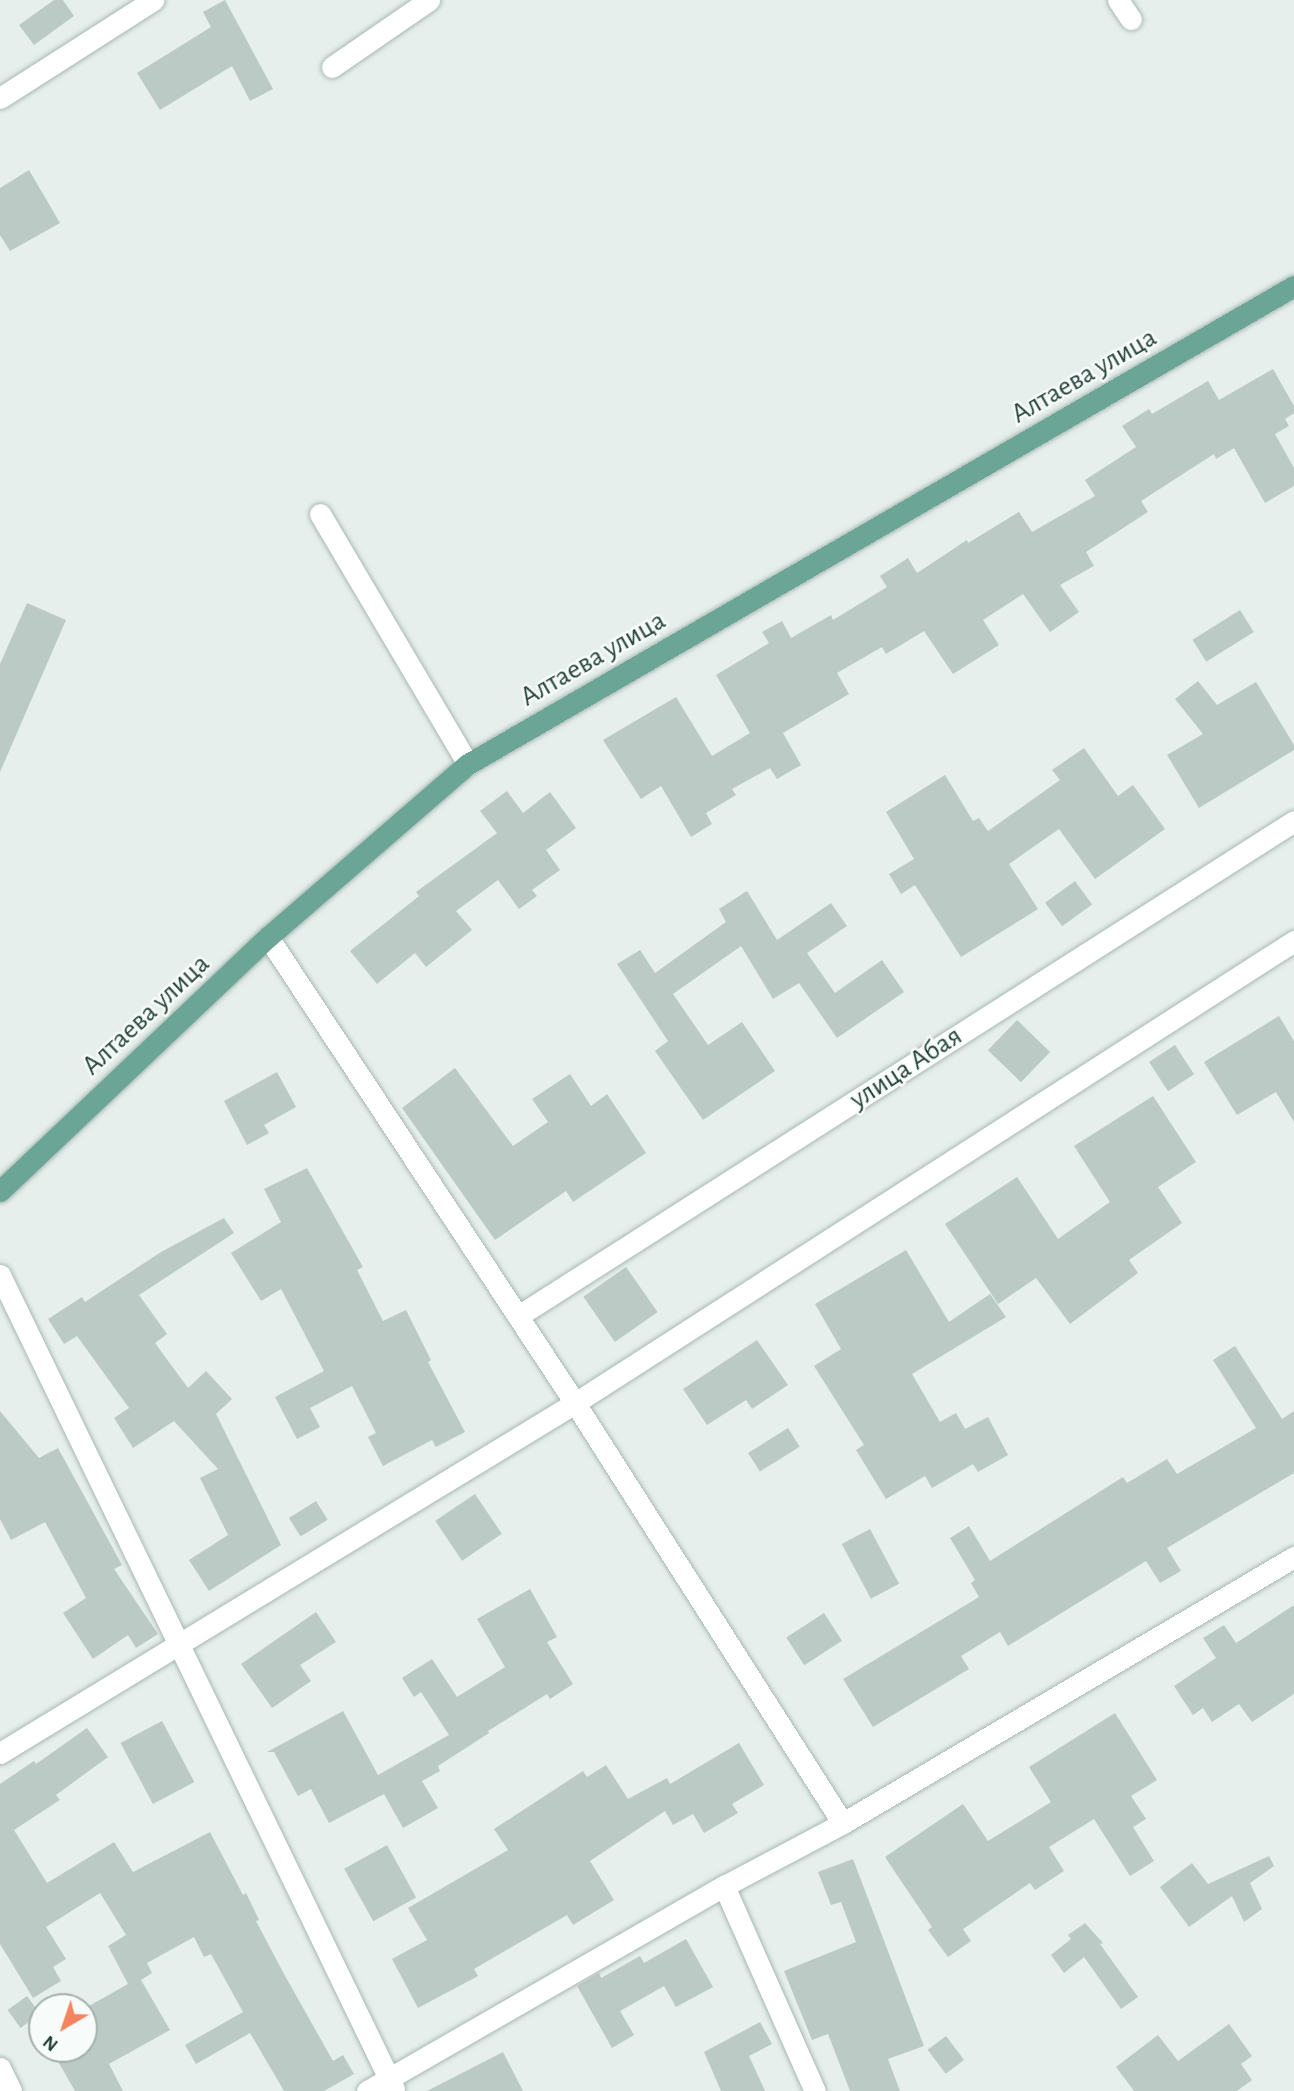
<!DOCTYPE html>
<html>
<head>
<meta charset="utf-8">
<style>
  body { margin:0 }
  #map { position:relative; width:1294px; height:2091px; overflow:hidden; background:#e6efeb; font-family:"Alegreya Sans",sans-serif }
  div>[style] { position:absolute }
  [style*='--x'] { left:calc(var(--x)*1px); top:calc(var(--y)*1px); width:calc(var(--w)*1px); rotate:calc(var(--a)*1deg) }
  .building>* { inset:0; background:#bbcac4; transform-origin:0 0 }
  .roads { filter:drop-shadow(0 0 2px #a8b8b2) drop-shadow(0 0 2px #a8b8b2) }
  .minor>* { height:21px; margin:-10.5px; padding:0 10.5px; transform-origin:10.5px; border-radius:10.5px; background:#fff }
  .major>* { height:21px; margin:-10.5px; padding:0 10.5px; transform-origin:10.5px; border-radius:10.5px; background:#6aa596 }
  span { translate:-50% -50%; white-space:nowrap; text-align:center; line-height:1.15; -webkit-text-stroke:5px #f7fbf9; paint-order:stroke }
  .street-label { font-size:28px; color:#24423a }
  .north { position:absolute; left:28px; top:1993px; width:70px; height:70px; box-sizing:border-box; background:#f7fbf9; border:2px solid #a3b1ad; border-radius:50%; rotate:219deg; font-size:19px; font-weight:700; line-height:28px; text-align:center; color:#24423a }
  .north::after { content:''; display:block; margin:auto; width:24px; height:32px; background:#f4845f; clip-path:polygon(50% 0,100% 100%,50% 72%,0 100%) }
</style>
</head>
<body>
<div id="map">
  <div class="building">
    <div style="clip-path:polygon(54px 0,63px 0,74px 16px,34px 45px,19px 25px)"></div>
    <div style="clip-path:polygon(225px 0,273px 89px,250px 101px,232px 66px,160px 110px,137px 73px,211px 27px,203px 12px)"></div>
    <div style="clip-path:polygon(29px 170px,60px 223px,10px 251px,0 235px,0 188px)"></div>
    <div style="clip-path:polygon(1273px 369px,1294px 406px,1294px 413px,1285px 419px,1289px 426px,1275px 434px,1294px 468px,1294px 486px,1265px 503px,1234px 448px,1216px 459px,1214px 454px,1141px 501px,1148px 512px,1086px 552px,1094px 566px,1060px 585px,1079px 612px,1050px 632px,1023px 594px,983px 620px,999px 645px,953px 674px,924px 631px,886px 654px,882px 647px,837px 673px,849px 694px,783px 733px,801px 765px,777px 779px,770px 768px,732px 789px,736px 795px,706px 813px,712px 824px,691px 837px,661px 786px,641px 799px,603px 740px,676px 697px,712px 756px,750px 733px,716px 675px,769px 643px,762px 632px,782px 621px,791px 638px,831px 615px,833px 620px,887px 587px,880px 576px,908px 558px,917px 573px,967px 540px,968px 543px,1019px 512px,1032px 532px,1095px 496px,1085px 480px,1136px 447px,1122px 426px,1149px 409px,1152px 414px,1208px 381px,1219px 400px)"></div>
    <div style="clip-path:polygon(27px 603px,66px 620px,0 772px,0 664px)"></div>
    <div style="left:1240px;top:610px;width:26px;height:56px;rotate:58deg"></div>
    <div style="clip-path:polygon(1198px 681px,1217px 705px,1256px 682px,1294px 745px,1294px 750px,1199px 808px,1167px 755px,1203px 734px,1175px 699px)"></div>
    <div style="clip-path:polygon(1084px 748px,1118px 796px,1133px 785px,1165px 829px,1095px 879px,1059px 829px,1009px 864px,1038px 909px,961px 957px,915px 885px,901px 894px,889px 874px,914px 859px,886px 812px,945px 775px,973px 821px,979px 818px,988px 831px,1060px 780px,1052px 770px)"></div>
    <div style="clip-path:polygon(507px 791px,523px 813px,550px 792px,576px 828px,546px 850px,560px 870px,532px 890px,537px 896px,519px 909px,498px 880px,456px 911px,472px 930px,426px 967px,415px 953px,377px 984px,350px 951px,419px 896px,416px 892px,497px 833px,480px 811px)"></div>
    <div style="left:1075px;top:881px;width:29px;height:37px;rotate:54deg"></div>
    <div style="clip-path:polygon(747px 891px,777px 940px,831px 903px,847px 926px,807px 953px,835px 993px,882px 960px,904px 992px,837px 1038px,799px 983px,773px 999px,741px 946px,673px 994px,708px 1045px,742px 1022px,775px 1071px,703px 1120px,655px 1051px,668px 1041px,617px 964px,640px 950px,655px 973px,726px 922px,719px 909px)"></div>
    <div style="clip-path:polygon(1279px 1016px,1294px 1041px,1294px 1122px,1276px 1092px,1237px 1115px,1204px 1062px)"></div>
    <div style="left:1017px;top:1020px;width:46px;height:42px;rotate:44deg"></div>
    <div style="left:1175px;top:1045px;width:35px;height:31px;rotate:57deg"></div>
    <div style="clip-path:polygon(455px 1068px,513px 1146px,548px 1122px,532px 1099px,570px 1074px,591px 1106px,607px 1094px,646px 1153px,573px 1202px,566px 1191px,495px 1240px,402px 1108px)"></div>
    <div style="clip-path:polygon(277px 1072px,296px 1107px,264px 1125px,269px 1133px,247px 1145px,224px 1101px)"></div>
    <div style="clip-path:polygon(1153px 1096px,1196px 1162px,1158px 1187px,1182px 1223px,1129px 1260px,1138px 1273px,1070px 1324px,1036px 1278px,998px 1304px,945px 1224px,1017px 1177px,1058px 1239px,1110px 1202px,1074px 1146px)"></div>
    <div style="clip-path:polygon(307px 1168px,363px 1267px,357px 1270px,383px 1321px,406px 1310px,431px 1360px,428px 1362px,465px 1432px,436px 1447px,432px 1440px,383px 1466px,368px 1437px,376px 1433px,352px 1386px,310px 1408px,320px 1427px,297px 1439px,275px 1397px,324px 1371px,281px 1289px,261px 1301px,231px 1253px,281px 1222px,264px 1189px)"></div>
    <div style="clip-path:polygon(224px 1218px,234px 1233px,139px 1295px,167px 1334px,155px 1343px,188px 1388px,206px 1371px,232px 1399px,216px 1414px,281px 1545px,209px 1591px,189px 1560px,228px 1535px,200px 1478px,218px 1469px,174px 1421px,133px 1448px,114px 1418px,129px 1408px,77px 1336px,64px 1344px,48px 1319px,82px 1297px,85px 1302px,161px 1252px)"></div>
    <div style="clip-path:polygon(906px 1250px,949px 1322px,990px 1294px,1006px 1317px,912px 1374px,940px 1422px,956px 1413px,965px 1429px,988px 1417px,1008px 1455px,978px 1472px,973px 1464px,932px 1488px,925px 1476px,886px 1499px,856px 1450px,864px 1445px,814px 1366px,841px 1349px,815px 1304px)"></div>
    <div style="left:626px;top:1267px;width:55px;height:52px;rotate:55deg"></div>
    <div style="clip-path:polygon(757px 1340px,788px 1385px,752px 1409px,746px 1400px,707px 1425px,683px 1389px)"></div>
    <div style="clip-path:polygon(1235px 1346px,1282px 1419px,1294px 1411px,1294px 1473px,1167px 1548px,1181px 1571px,1160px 1583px,1146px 1561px,1008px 1646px,1000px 1632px,961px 1656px,969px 1669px,873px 1727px,843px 1679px,979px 1597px,971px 1583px,975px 1580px,950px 1538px,969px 1526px,990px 1561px,1123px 1477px,1127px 1483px,1167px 1459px,1177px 1474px,1256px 1428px,1213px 1360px)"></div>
    <div style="clip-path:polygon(0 1411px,39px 1458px,58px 1448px,122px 1565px,114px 1569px,158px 1634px,136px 1648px,128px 1635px,93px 1659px,63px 1613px,86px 1598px,45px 1522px,11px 1540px,0 1519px)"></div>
    <div style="left:788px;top:1428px;width:22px;height:47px;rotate:58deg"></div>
    <div style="left:475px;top:1494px;width:48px;height:48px;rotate:56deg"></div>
    <div style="left:316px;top:1501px;width:22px;height:32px;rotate:58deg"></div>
    <div style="left:870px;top:1529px;width:62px;height:32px;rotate:62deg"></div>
    <div style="clip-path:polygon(530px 1589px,557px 1637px,547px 1642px,573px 1684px,550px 1699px,547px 1694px,488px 1731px,489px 1733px,438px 1766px,440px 1771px,422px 1781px,438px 1808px,403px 1828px,384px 1794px,329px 1823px,311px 1789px,298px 1796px,274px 1752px,267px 1752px,343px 1711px,378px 1775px,449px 1735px,421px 1692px,414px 1697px,402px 1678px,432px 1659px,457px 1697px,505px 1667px,477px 1619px)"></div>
    <div style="clip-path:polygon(1294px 1605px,1294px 1694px,1252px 1722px,1239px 1704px,1212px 1722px,1203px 1708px,1193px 1715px,1174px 1686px,1216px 1658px,1203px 1638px,1224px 1625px,1236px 1643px)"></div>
    <div style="clip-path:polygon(316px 1612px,336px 1642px,300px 1665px,311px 1681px,272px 1708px,241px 1664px)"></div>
    <div style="left:824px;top:1613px;width:33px;height:45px;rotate:57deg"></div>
    <div style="clip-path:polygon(1115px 1713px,1157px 1780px,1131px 1796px,1146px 1819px,1133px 1827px,1154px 1861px,1130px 1876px,1094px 1819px,1049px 1847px,1064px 1871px,1035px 1890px,1030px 1883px,963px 1929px,971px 1941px,948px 1957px,928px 1930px,932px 1927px,885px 1857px,963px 1804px,988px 1841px,1051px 1802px,1029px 1767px)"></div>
    <div style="left:162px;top:1721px;width:69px;height:47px;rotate:62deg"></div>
    <div style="clip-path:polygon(87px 1728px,108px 1757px,56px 1795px,60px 1800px,14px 1830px,47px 1883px,114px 1842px,133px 1872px,210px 1832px,243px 1895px,246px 1893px,259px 1920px,256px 1921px,284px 1974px,333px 2061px,343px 2055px,354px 2074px,324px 2091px,284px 2091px,250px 2033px,196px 2064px,185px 2045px,243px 2012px,211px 1954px,204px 1957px,194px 1937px,147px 1963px,152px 1973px,141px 1980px,170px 2030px,109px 2064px,123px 2091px,75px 2091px,51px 2049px,84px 2049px,84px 2023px,96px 2017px,89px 2006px,128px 1984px,108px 1946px,126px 1935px,100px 1893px,46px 1927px,66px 1959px,53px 1967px,61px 1981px,33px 1998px,0 1944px,0 1784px,34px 1761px,36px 1764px)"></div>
    <div style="clip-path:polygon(739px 1743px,764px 1785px,732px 1804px,738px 1813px,704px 1833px,693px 1814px,673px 1825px,665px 1811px,590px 1861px,614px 1900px,573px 1925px,567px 1915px,474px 1969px,478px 1976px,418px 2008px,392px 1959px,427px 1940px,408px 1908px,508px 1850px,494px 1829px,583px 1771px,587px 1777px,606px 1765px,628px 1799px,667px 1778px,670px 1784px)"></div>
    <div style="left:387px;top:1845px;width:60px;height:49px;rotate:61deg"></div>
    <div style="clip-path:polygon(1269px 1856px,1274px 1866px,1250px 1883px,1262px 1909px,1244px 1922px,1232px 1896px,1189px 1927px,1160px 1887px,1192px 1863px,1208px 1884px)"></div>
    <div style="clip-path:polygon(853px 1859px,924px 2046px,888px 2059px,900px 2091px,850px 2091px,828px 2034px,812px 2040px,784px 1971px,856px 1942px,841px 1902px,831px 1905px,818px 1872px)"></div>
    <div style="clip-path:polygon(1085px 1923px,1103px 1943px,1100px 1944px,1138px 1997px,1121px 2009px,1084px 1957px,1064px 1973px,1051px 1955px,1071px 1939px,1068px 1935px)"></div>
    <div style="clip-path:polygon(686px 1939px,713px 1987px,676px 2007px,664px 1986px,620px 2011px,634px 2035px,612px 2048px,577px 1986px,599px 1973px,601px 1978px,640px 1956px,644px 1963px)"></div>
    <div style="left:27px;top:1996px;width:22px;height:24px;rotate:54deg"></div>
    <div style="clip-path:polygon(760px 2022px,772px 2044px,749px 2056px,765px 2091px,721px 2091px,704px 2052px)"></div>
    <div style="clip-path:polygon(1229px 2024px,1252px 2056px,1241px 2064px,1252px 2080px,1237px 2091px,1134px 2091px,1116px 2067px,1158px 2035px,1178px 2061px)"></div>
    <div style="left:946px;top:2036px;width:30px;height:23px;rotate:53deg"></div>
    <div style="clip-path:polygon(503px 2052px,523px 2091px,427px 2091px)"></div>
  </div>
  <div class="roads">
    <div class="minor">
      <div style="--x:1118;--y:0;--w:23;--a:56"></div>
      <div style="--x:332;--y:67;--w:118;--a:-34.6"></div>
      <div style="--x:0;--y:98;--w:182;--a:-32.6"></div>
      <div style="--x:320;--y:514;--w:291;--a:59.4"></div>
      <div style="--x:268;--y:937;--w:558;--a:56.62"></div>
      <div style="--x:575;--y:1403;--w:498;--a:57.5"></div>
      <div style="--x:0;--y:1275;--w:904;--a:64.17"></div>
      <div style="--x:518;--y:1316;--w:920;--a:-32.53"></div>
      <div style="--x:0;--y:1753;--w:673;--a:-31.33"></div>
      <div style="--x:575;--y:1403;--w:855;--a:-32.72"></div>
      <div style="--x:724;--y:1886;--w:224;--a:66.1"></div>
      <div style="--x:0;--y:2068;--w:25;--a:64"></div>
      <div style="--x:367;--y:2091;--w:412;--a:-29.9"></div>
      <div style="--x:724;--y:1886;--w:135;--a:-27.9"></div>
      <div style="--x:843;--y:1823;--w:524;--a:-30.53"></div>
    </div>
    <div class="major">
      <div style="--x:0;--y:1191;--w:369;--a:-43.5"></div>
      <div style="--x:268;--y:937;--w:264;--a:-40.9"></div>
      <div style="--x:468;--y:764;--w:954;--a:-30.06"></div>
    </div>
  </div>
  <div class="street-label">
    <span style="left:1084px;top:376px;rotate:-30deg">Алтаева улица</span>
    <span style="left:593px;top:659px;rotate:-30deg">Алтаева улица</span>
    <span style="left:146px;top:1015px;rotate:-43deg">Алтаева улица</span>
    <span style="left:906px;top:1068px;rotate:-33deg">улица Абая</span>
  </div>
  <div class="north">N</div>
</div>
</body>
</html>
